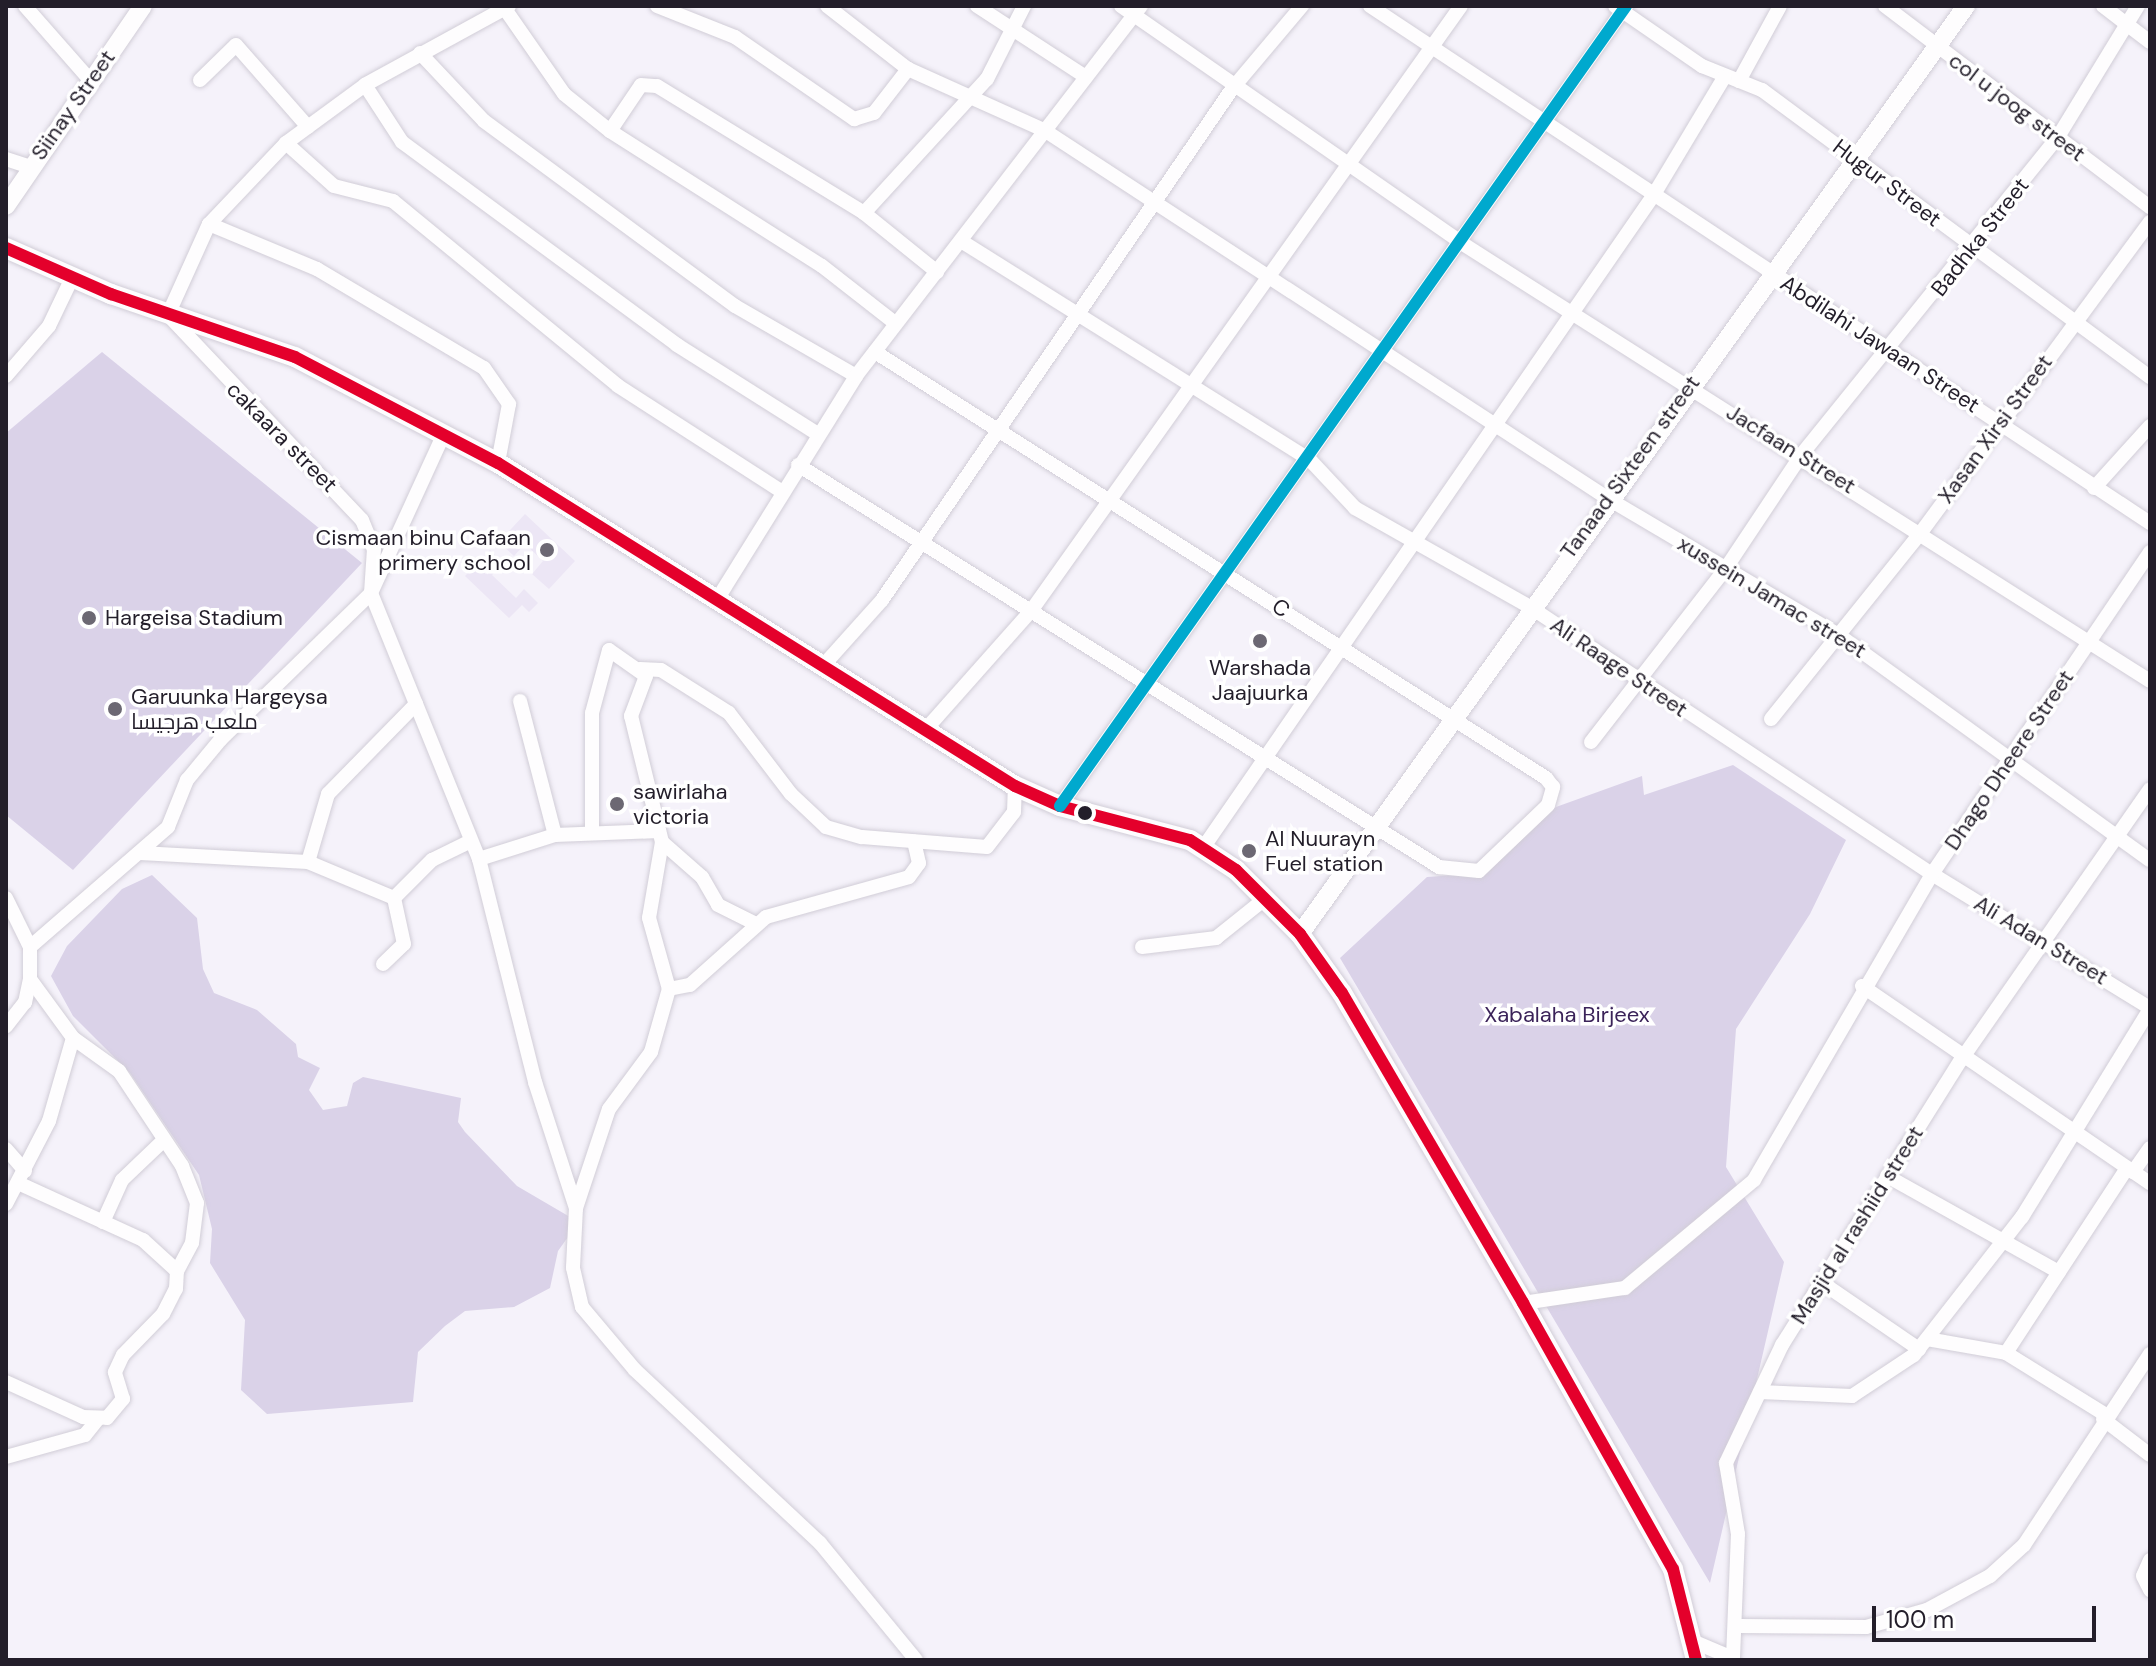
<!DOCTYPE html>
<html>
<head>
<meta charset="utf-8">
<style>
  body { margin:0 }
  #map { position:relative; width:2156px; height:1666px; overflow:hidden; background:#f5f2fa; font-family:"DM Sans",Cairo,sans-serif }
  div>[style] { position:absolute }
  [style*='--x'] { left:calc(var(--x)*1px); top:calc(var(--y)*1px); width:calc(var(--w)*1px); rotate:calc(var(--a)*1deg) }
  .education>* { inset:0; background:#ece6f5 }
  .green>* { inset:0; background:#dad2e8 }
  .roads { filter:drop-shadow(0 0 2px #d1cdd7) drop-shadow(0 0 2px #d1cdd7) }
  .minor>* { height:14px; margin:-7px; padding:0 7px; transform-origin:7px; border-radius:7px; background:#fefdfe }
  .tertiary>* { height:18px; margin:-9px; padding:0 9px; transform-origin:9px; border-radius:9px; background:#fefdfe }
  .secondary>* { height:20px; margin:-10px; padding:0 10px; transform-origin:10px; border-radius:10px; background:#fefdfe }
  .bus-1>* { height:12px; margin:-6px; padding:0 6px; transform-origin:6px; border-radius:6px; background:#e4002b }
  .bus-2>* { height:12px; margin:-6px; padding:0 6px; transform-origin:6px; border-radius:6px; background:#00a9ce }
  .dots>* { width:22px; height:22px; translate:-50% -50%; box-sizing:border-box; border:4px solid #fff; border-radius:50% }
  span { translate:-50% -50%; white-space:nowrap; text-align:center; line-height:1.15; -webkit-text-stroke:7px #fff; paint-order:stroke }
  .street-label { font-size:22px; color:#231e2a }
  .poi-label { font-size:22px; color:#231e2a }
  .right { translate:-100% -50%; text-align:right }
  .left { translate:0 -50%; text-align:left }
  .park-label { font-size:22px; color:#3b2359 }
  .frame { position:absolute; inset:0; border:8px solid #231e2a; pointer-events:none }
  .scale { position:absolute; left:1872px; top:1606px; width:224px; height:36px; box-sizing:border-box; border:4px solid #231e2a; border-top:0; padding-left:10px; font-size:24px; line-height:28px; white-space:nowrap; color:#231e2a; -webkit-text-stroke:6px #fff; paint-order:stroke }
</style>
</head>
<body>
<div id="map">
  <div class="education">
    <div style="clip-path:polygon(525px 514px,575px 561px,549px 589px,532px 574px,543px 561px,525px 544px,514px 556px,499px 542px)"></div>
    <div style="clip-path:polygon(490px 550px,503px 563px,492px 575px,516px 598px,524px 589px,538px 603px,529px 612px,522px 605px,509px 618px,465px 576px)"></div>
  </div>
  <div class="green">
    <div style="clip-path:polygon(102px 352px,362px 563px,73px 870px,6px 815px,6px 433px)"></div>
    <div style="clip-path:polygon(1733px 765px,1846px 840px,1810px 914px,1736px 1029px,1726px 1167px,1784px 1262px,1710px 1583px,1340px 958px,1427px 877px,1471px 874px,1556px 807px,1642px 776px,1644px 795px)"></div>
    <div style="clip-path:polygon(152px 875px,197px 918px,203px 969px,214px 993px,257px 1010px,296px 1044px,298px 1057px,320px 1068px,309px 1090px,323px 1110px,347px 1106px,353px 1083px,363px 1077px,461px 1098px,458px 1122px,465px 1132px,517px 1186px,570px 1217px,573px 1230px,558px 1251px,550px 1288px,514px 1307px,465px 1311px,445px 1326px,418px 1352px,413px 1402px,267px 1414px,241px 1390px,245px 1320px,210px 1263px,212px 1229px,199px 1175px,130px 1073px,73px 1016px,51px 976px,67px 946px,122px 889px)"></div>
  </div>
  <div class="roads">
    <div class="minor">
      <div style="--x:25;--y:6;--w:98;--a:48.7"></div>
      <div style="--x:509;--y:6;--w:164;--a:151.3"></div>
      <div style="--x:365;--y:85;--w:98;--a:143.7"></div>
      <div style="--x:286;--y:143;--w:112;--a:133.5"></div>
      <div style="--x:209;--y:224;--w:100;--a:114.3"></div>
      <div style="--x:168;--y:315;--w:282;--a:46.6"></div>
      <div style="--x:362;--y:520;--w:31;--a:68"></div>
      <div style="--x:374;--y:549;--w:44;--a:93.9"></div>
      <div style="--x:371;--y:593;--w:287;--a:67.9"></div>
      <div style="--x:479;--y:859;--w:230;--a:75.9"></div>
      <div style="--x:535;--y:1082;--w:133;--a:72"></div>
      <div style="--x:576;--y:1208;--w:60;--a:92.9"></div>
      <div style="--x:573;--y:1268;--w:40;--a:77"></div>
      <div style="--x:582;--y:1307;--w:82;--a:49.9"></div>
      <div style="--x:635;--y:1370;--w:253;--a:43.1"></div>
      <div style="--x:820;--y:1543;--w:151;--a:50.6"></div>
      <div style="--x:657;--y:6;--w:84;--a:21.7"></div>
      <div style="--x:735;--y:37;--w:145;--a:34.6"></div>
      <div style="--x:854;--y:119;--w:21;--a:-17"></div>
      <div style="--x:874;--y:113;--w:56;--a:-52.3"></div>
      <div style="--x:827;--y:6;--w:103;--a:37.9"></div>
      <div style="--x:908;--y:69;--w:149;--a:24.2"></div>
      <div style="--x:1044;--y:130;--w:673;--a:33.17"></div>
      <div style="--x:1607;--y:498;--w:271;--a:30.6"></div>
      <div style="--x:1840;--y:636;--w:382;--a:35.9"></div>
      <div style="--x:977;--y:6;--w:130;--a:33.1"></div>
      <div style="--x:1121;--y:6;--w:417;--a:34.8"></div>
      <div style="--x:1463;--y:244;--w:814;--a:32.46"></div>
      <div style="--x:1370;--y:6;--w:936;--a:33.54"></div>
      <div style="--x:1615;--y:6;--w:106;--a:34.6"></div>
      <div style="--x:1702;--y:66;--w:65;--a:21.8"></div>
      <div style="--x:1762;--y:90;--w:483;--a:36.5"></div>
      <div style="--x:1885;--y:6;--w:333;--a:37.2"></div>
      <div style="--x:2103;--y:6;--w:59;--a:37.5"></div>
      <div style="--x:505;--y:9;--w:103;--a:55.2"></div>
      <div style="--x:564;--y:94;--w:59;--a:38.8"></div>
      <div style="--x:610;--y:131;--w:251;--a:32.5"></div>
      <div style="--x:822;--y:266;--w:93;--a:38"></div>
      <div style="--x:420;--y:53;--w:93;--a:46.7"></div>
      <div style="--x:484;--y:121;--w:312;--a:36.4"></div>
      <div style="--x:735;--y:306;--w:140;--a:30"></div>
      <div style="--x:200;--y:80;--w:50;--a:-44.2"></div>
      <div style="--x:236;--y:45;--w:109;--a:48.7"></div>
      <div style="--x:1739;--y:81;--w:85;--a:-61.3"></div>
      <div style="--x:365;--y:85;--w:68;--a:57"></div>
      <div style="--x:402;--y:142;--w:342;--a:36.4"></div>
      <div style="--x:677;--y:345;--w:167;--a:32.3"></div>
      <div style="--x:610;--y:131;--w:55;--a:-56"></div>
      <div style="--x:641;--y:85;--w:16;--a:4"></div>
      <div style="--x:657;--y:86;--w:243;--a:31.5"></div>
      <div style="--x:864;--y:213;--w:94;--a:38.9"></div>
      <div style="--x:286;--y:143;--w:64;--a:41.9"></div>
      <div style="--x:334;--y:186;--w:61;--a:14.3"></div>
      <div style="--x:393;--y:201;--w:291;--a:39.4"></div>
      <div style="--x:618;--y:386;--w:194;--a:32.8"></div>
      <div style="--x:6;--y:159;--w:25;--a:18"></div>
      <div style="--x:864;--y:213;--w:182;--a:-47.5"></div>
      <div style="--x:987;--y:79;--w:82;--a:-63.1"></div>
      <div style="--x:209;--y:224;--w:117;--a:22.6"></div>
      <div style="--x:317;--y:269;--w:194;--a:30.7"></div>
      <div style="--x:484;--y:368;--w:44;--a:55.2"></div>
      <div style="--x:509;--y:404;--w:60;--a:100.6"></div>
      <div style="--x:961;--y:241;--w:412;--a:32.1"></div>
      <div style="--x:1310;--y:460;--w:66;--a:46.8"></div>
      <div style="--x:1355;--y:508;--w:201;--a:29.5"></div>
      <div style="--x:1530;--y:607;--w:483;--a:33.6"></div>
      <div style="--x:1932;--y:874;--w:256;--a:31.6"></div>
      <div style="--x:6;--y:376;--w:66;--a:-49.3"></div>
      <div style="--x:49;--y:326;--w:55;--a:-64.4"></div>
      <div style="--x:798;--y:465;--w:757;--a:32.09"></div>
      <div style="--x:1439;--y:867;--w:40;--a:5.7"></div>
      <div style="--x:1479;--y:871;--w:95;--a:-43.7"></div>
      <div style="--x:1548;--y:805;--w:19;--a:-74"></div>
      <div style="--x:1553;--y:787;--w:11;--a:-128"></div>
      <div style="--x:1546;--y:778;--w:795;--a:-147.59"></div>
      <div style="--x:2094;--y:488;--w:84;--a:-47.9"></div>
      <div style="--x:718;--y:598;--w:261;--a:-58.1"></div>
      <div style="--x:856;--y:376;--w:467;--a:-52.4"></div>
      <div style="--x:821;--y:668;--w:91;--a:-48.1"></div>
      <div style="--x:882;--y:600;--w:619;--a:-55.59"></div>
      <div style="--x:1232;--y:89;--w:109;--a:-49.9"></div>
      <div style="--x:640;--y:669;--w:21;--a:3"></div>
      <div style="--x:661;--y:670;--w:80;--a:32.3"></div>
      <div style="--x:729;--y:713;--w:102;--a:52.6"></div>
      <div style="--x:791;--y:794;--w:48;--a:43.3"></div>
      <div style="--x:826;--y:827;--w:37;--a:16"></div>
      <div style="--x:862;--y:837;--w:125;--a:4.6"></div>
      <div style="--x:987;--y:847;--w:44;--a:-52.4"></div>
      <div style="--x:1014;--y:812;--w:26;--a:-88"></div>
      <div style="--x:520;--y:701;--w:138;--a:75.4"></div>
      <div style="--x:1771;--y:719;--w:241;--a:-51.2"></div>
      <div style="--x:1922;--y:531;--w:384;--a:-53.6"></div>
      <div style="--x:927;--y:728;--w:157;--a:-48.4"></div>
      <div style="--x:1031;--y:611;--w:742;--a:-54.6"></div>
      <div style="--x:1591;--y:742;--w:220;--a:-52.2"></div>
      <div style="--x:1726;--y:568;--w:137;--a:-56.3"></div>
      <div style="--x:1802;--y:454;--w:407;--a:-51.1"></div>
      <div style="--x:2058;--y:137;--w:153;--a:-58.6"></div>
      <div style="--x:1060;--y:806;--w:980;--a:-54.72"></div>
      <div style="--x:662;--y:842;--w:53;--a:41.2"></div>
      <div style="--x:702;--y:877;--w:32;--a:60"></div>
      <div style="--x:718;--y:905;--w:42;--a:26.6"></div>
      <div style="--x:1203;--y:848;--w:792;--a:-55.39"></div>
      <div style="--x:1653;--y:196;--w:138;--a:-59"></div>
      <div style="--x:140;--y:853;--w:168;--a:3.1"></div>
      <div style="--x:308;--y:862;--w:93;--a:22.7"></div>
      <div style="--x:394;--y:898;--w:54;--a:-45"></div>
      <div style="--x:432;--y:860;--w:43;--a:-26"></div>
      <div style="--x:479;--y:859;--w:80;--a:-17.5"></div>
      <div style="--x:555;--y:835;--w:104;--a:-2.2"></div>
      <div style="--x:308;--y:862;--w:71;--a:-73.6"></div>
      <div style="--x:328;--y:794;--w:126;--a:-45.6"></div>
      <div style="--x:6;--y:898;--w:55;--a:63.9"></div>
      <div style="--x:30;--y:947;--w:32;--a:90"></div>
      <div style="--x:30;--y:979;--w:24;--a:102"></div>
      <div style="--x:25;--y:1002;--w:31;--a:128"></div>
      <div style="--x:30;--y:947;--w:183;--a:-41"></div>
      <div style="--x:168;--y:827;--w:51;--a:-68"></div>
      <div style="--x:187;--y:780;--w:53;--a:-50.3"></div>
      <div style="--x:221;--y:739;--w:209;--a:-44.2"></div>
      <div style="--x:371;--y:593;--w:173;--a:-65.4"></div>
      <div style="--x:1142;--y:947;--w:75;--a:-6.9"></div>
      <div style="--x:1216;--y:938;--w:64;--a:-38.7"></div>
      <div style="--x:383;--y:964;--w:29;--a:-44"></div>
      <div style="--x:404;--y:944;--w:47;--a:-102.3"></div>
      <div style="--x:30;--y:979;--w:73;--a:53.9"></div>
      <div style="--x:73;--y:1038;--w:57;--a:35.7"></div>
      <div style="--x:119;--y:1071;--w:114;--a:56.4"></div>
      <div style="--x:182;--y:1166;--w:40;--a:68"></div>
      <div style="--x:197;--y:1203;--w:40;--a:97.1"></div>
      <div style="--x:192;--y:1243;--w:32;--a:118"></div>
      <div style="--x:1862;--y:986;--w:349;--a:34.4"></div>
      <div style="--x:669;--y:989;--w:21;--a:-11"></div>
      <div style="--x:690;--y:985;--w:102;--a:-41.8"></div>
      <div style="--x:766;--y:917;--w:148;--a:-15.6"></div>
      <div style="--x:909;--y:877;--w:17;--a:-54"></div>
      <div style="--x:919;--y:863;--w:22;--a:-103"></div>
      <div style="--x:6;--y:1149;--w:29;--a:49"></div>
      <div style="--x:2133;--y:1172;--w:29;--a:-55"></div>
      <div style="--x:1887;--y:1176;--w:197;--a:29.2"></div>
      <div style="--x:6;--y:1204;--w:93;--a:-62.6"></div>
      <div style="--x:49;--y:1121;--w:86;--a:-73.9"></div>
      <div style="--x:576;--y:1208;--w:104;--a:-71.6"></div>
      <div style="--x:609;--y:1109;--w:71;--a:-53.6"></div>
      <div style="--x:651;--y:1052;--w:66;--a:-74.1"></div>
      <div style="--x:669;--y:989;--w:74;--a:-105.7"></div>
      <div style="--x:649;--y:918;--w:77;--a:-80.3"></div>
      <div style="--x:662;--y:842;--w:130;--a:-103.8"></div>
      <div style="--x:631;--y:716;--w:43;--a:-69.4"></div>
      <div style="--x:646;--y:676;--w:45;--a:-144.9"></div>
      <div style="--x:609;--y:650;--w:65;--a:105.1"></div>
      <div style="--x:592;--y:713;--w:118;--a:90"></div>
      <div style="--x:103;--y:1222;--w:46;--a:-65.7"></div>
      <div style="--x:122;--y:1180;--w:57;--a:-43.6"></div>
      <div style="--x:1821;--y:1282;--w:119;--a:34.4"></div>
      <div style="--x:1523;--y:1303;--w:103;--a:-8.4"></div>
      <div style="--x:1625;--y:1288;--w:168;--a:-39.9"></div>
      <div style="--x:1754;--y:1180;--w:354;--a:-59.8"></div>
      <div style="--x:1932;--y:874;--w:389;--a:-55.9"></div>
      <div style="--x:1927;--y:1339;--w:80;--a:10"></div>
      <div style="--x:2006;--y:1353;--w:118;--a:31.8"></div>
      <div style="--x:2006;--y:1353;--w:221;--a:-56.8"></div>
      <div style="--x:6;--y:1382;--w:85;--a:24.4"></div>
      <div style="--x:83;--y:1417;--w:24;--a:2"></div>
      <div style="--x:107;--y:1418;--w:25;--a:-50"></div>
      <div style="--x:123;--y:1399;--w:28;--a:-107"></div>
      <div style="--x:115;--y:1372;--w:19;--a:-65"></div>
      <div style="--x:123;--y:1355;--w:57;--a:-45.7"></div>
      <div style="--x:163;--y:1314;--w:28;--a:-63"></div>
      <div style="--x:176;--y:1289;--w:18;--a:-87"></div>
      <div style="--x:177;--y:1271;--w:46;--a:-137.6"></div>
      <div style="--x:143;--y:1240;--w:137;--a:-155.5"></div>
      <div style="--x:1760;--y:1392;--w:92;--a:2.5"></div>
      <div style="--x:1852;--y:1396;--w:74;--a:-33.5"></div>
      <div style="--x:1914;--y:1355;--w:175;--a:-52"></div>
      <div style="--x:2022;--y:1217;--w:244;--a:-58.4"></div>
      <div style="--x:2103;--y:1419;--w:59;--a:37.5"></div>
      <div style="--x:6;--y:1457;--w:82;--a:-15.6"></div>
      <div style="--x:85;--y:1435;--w:21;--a:-51"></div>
      <div style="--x:2150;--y:1560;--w:17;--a:114"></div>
      <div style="--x:2143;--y:1576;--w:16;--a:63"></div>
      <div style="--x:1739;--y:1626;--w:127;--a:0.5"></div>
      <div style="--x:1866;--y:1627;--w:63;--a:-15.6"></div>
      <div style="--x:1927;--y:1610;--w:72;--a:-28.4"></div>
      <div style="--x:1990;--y:1576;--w:46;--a:-42.4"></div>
      <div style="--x:2024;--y:1545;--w:229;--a:-56.6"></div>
      <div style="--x:1697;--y:1643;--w:39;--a:23"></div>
      <div style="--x:1733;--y:1658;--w:124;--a:-87.7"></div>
      <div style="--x:1738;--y:1534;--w:72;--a:-99.6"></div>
      <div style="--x:1726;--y:1463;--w:131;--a:-64.6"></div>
      <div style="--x:1782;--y:1345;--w:337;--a:-57.9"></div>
      <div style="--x:1961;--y:1060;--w:330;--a:-55.1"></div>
    </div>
    <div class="tertiary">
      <div style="--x:6;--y:206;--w:242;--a:-55.6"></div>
      <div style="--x:1300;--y:934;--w:1142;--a:-54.33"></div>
    </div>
    <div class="secondary">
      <div style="--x:6;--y:248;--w:115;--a:23.7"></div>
      <div style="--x:111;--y:294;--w:194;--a:18.9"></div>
      <div style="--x:295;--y:357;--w:229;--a:27.6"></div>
      <div style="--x:498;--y:463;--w:610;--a:32"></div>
      <div style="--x:1015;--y:786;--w:49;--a:24"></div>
      <div style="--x:1060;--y:806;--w:134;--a:14.7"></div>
      <div style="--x:1190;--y:840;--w:55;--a:33.1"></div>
      <div style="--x:1236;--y:870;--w:91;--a:45"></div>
      <div style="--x:1300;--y:934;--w:72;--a:54.6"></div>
      <div style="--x:1342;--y:993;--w:359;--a:59.7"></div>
      <div style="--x:1523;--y:1303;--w:305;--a:60.6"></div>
      <div style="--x:1673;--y:1569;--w:94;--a:75.8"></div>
    </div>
  </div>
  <div class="bus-1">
    <div style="--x:6;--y:248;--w:115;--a:23.7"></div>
    <div style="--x:111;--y:294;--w:194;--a:18.9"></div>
    <div style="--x:295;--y:357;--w:229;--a:27.6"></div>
    <div style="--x:498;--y:463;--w:610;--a:32"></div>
    <div style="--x:1015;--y:786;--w:49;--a:24"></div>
    <div style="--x:1060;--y:806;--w:134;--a:14.7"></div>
    <div style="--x:1190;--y:840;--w:55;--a:33.1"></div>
    <div style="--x:1236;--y:870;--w:91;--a:45"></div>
    <div style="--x:1300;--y:934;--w:72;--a:54.6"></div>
    <div style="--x:1342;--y:993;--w:359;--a:59.7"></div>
    <div style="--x:1523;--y:1303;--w:305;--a:60.6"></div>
    <div style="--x:1673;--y:1569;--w:94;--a:75.8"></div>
  </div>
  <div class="bus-2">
    <div style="--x:1060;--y:806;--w:980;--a:-54.72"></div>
  </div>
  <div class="dots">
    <div style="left:547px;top:550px;background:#6c6873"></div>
    <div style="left:89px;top:618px;background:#6c6873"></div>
    <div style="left:1260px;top:641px;background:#6c6873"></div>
    <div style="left:115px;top:709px;background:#6c6873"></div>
    <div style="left:617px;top:804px;background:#6c6873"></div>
    <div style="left:1085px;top:813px;background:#231e2a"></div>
    <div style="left:1249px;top:851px;background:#6c6873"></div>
  </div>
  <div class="street-label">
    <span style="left:73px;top:105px;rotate:-55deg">Siinay Street</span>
    <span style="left:2017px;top:107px;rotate:37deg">col u joog street</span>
    <span style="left:1887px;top:183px;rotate:37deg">Hugur Street</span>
    <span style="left:1980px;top:237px;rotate:-52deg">Badhka Street</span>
    <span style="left:1880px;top:344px;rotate:33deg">Abdilahi Jawaan Street</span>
    <span style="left:1995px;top:429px;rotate:-54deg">Xasan Xirsi Street</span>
    <span style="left:282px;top:437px;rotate:45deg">cakaara street</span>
    <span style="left:1791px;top:449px;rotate:32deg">Jacfaan Street</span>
    <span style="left:1630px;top:467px;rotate:-54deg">Tanaad Sixteen street</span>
    <span style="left:1772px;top:597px;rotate:31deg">xussein Jamac street</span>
    <span style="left:1281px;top:608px;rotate:36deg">C</span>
    <span style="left:1619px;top:667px;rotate:34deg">Ali Raage Street</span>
    <span style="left:2009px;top:760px;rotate:-56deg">Dhago Dheere Street</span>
    <span style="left:2041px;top:940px;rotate:31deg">Ali Adan Street</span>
    <span style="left:1857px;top:1225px;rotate:-58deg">Masjid al rashiid street</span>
  </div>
  <div class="poi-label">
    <span class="right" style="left:531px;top:550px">Cismaan binu Cafaan<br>primery school</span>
    <span class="left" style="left:105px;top:618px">Hargeisa Stadium</span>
    <span style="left:1260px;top:680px">Warshada<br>Jaajuurka</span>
    <span class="left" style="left:131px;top:709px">Garuunka Hargeysa<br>ملعب هرجيسا</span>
    <span class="left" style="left:633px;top:804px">sawirlaha<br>victoria</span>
    <span class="left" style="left:1265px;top:851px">Al Nuurayn<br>Fuel station</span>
  </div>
  <div class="park-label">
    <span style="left:1567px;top:1015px">Xabalaha Birjeex</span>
  </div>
  <div class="frame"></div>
  <div class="scale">100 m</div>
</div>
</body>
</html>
